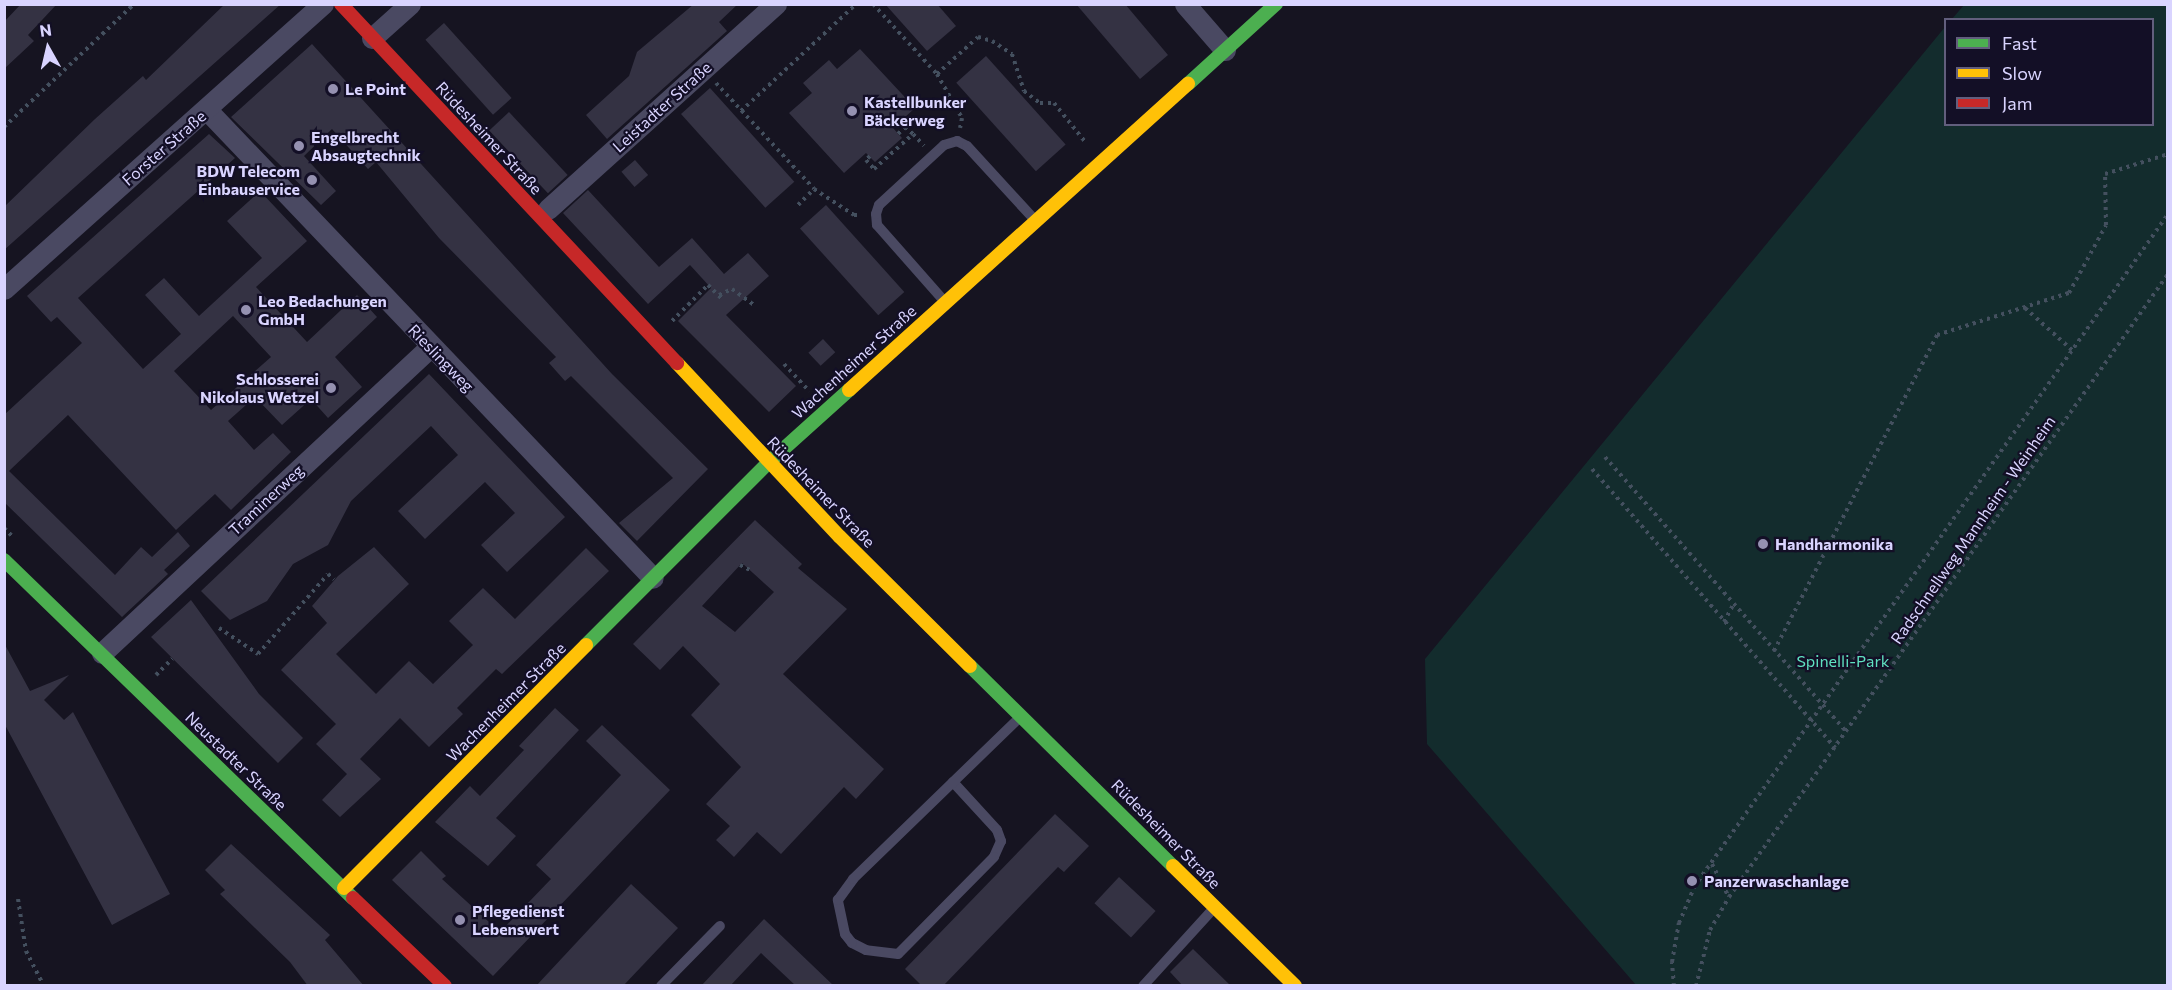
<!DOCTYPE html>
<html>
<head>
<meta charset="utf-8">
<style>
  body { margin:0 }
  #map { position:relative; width:2172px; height:990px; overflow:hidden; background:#161421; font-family:Commissioner,sans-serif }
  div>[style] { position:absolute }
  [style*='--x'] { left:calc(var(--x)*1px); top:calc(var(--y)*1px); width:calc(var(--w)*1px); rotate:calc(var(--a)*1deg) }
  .green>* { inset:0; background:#132c2d }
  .building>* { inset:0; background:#343243; transform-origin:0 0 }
  .path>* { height:4px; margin-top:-2px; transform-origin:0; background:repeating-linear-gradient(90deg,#44505f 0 3px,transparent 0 7.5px) }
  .lane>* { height:10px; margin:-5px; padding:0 5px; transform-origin:5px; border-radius:5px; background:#4a4962 }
  .street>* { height:21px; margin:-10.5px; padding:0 10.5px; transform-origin:10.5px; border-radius:10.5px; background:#4a4962 }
  .fast>* { height:14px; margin:-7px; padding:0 7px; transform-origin:7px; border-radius:7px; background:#4caf50 }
  .slow>* { height:14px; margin:-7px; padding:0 7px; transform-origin:7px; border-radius:7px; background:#ffc107 }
  .jam>* { height:14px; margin:-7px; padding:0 7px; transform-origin:7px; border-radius:7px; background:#c62828 }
  .dots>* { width:16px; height:16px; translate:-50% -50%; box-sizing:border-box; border:3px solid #130f26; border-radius:50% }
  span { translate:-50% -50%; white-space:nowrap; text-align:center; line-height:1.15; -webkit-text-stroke:4.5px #130f26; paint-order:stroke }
  .poi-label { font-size:16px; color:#d9d4ff; font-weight:700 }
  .left { translate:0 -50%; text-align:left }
  .right { translate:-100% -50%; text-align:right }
  .street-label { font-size:16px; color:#d9d4ff }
  .park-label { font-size:16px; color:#5fe0c0 }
  .frame { position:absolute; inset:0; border:6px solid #d9d4ff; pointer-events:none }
  .legend { position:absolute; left:1944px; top:18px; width:210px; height:108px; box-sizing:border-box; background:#130f26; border:2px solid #625e7d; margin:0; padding:8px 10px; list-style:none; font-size:18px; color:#d9d4ff }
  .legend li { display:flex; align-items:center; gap:12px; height:30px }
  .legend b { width:30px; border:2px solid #625e7d }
  .north { position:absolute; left:18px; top:18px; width:60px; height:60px; -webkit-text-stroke:4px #130f26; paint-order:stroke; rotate:352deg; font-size:16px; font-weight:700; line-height:24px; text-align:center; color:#d9d4ff }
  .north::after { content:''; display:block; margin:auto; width:21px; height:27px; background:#d9d4ff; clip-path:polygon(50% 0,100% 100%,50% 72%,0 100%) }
</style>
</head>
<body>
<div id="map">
  <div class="green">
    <div style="clip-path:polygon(1964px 5px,2167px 5px,2167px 985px,1636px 985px,1427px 744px,1425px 659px,1945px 27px,1946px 124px,2152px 124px,2152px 20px,1952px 19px)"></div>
  </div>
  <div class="building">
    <div style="clip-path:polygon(21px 4px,57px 4px,28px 35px,34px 41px,4px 69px,4px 22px)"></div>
    <div style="clip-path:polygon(225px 4px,281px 4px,4px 250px,4px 207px,95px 119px,143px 76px,146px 80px)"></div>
    <div style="clip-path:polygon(694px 4px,738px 4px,719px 22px,727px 31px,607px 139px,586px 115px,629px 76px,637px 52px)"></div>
    <div style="clip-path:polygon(885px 4px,937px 4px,956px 26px,927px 51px)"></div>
    <div style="clip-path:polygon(1076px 4px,1125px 4px,1168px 55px,1140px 79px)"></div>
    <div style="left:444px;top:23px;width:101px;height:25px;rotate:48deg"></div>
    <div style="clip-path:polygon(312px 44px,612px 374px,708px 469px,637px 541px,619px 523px,673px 478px,571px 376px,565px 381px,549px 363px,556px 357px,439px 238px,376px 162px,368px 169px,332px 129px,304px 156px,336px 191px,321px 205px,231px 117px)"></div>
    <div style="clip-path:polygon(860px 49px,915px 108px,893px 128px,902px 138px,875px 162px,866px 153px,844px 173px,789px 113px,812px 93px,803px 83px,829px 60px,837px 69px)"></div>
    <div style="left:986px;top:56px;width:119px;height:40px;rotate:48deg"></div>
    <div style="left:710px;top:88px;width:126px;height:39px;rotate:48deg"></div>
    <div style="left:509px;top:112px;width:86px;height:27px;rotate:47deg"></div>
    <div style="clip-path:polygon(evenodd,209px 134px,235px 158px,78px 298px,143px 369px,181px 334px,145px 295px,164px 278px,199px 316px,262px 258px,227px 221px,260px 191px,307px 241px,256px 287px,307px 342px,357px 295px,377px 317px,335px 357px,362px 387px,328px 418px,311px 399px,282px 425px,255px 397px,228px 421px,254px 450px,273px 433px,291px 452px,231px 510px,215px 494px,176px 530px,68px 415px,9px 471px,115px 575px,141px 547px,152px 557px,178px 532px,190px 546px,164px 570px,168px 574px,122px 617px,4px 502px,4px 415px,82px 343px,57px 317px,51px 322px,27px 296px,209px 134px,233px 316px,271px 357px,211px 410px,174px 371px,233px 316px)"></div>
    <div style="left:635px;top:160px;width:20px;height:18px;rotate:49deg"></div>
    <div style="clip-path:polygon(588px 190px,659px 267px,692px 238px,724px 274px,748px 253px,769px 276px,726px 315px,796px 386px,769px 412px,678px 321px,711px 288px,690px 265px,648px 304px,563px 213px)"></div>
    <div style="left:826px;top:205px;width:117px;height:35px;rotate:48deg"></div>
    <div style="left:823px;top:339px;width:18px;height:20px;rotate:47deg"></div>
    <div style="clip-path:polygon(429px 374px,565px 517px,507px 572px,481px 545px,515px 513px,485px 482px,425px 539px,398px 511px,458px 455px,431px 426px,351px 501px,328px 545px,293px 564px,267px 601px,230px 620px,201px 591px)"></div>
    <div style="clip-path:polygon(evenodd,755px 520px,802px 564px,798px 568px,847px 609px,783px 674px,884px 769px,856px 799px,844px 787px,781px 854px,757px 832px,734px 857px,716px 840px,730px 826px,706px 804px,741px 767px,691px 715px,720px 684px,683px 646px,660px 670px,633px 644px,755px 520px,742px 563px,774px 592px,735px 632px,702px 606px,742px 563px)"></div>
    <div style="clip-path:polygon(374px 547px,409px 584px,336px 654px,376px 694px,409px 661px,433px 684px,473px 645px,449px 621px,483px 588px,515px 619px,586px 548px,609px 571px,502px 674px,496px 669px,457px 708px,463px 714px,429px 747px,400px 718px,360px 759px,381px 779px,340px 817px,322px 800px,347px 774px,316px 744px,336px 724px,281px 670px,327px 623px,312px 606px,338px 576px)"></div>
    <div style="clip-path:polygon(191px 600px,259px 694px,303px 738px,278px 763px,151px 637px)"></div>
    <div style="clip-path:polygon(4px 643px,30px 691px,69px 675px,44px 700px,64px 720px,73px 712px,170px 894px,112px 925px,4px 723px)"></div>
    <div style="clip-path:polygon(555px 708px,579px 730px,496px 818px,516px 836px,488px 866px,435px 822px,470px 786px,480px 796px,524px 750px,519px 746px)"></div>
    <div style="clip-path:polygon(602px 725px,670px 790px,493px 976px,392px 880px,421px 851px,446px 876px,442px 879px,500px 932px,551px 879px,536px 865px,621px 775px,586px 741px)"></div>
    <div style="clip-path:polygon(1055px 814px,1089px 846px,1064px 872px,1058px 867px,943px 986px,922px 986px,905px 969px)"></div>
    <div style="clip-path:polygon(231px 844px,330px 935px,325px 940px,364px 986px,308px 986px,290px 962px,220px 894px,225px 890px,205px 870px)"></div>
    <div style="left:1119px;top:877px;width:50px;height:36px;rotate:43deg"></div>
    <div style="clip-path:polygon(631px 884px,678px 928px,623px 986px,536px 986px)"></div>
    <div style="clip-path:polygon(764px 919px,834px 986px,796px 986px,761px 953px,730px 986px,701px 986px)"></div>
    <div style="clip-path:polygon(1193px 949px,1231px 986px,1183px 986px,1170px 972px)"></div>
  </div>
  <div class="path">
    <div style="--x:873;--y:4;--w:95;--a:47.6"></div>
    <div style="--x:937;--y:74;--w:51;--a:60.4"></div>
    <div style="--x:962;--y:118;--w:10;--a:101"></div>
    <div style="--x:937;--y:74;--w:55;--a:-42.1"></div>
    <div style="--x:978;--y:37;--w:15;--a:16"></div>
    <div style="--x:992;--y:41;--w:24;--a:33"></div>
    <div style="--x:1012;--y:54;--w:39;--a:72"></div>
    <div style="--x:1024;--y:91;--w:20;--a:37"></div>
    <div style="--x:1040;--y:103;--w:14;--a:0"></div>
    <div style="--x:1054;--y:103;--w:51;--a:51.3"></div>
    <div style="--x:716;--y:83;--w:144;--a:47.2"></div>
    <div style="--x:814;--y:189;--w:48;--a:33"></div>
    <div style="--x:854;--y:215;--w:7;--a:0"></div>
    <div style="--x:741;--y:111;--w:157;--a:-42.9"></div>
    <div style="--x:4;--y:127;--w:179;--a:-43.4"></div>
    <div style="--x:898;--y:134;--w:10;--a:-45"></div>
    <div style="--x:905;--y:127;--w:11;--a:41"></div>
    <div style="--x:870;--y:156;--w:6;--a:135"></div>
    <div style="--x:866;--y:160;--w:12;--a:48"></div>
    <div style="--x:874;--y:169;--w:52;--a:-41.9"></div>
    <div style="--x:913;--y:134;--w:16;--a:47"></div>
    <div style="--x:798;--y:205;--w:23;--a:-45"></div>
    <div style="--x:719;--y:295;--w:14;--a:-25"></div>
    <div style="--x:732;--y:289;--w:27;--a:36"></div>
    <div style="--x:2025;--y:308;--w:63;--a:41.8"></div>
    <div style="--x:672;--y:321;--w:51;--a:-45"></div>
    <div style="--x:708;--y:285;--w:20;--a:45"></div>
    <div style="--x:784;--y:364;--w:37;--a:47"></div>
    <div style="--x:1605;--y:457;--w:365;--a:48.7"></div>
    <div style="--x:1592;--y:469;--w:370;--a:48.9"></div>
    <div style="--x:4;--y:528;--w:11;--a:45"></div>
    <div style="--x:740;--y:565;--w:11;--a:27"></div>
    <div style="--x:1724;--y:622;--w:19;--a:-62"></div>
    <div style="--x:219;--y:628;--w:47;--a:33.7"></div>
    <div style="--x:258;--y:654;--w:106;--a:-48.8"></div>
    <div style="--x:328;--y:574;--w:8;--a:40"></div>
    <div style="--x:1774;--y:651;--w:356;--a:-62.7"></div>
    <div style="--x:1937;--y:335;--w:139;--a:-17.7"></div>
    <div style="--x:2069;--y:293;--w:77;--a:-61.4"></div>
    <div style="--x:2106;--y:225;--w:51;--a:-91.1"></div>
    <div style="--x:2105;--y:174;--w:66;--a:-17.6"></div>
    <div style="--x:156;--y:675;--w:23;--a:-45"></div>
    <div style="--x:1712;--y:864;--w:37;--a:63"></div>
    <div style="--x:18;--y:899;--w:53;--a:81.3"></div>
    <div style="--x:26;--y:951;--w:39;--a:63"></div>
    <div style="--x:1674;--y:986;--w:24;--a:-95"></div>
    <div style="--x:1672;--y:962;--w:40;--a:-80"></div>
    <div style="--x:1679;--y:923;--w:39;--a:-67"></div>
    <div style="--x:1694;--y:887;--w:823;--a:-54.84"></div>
    <div style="--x:1696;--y:986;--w:58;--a:-76"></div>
    <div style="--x:1710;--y:930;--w:38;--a:-60"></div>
    <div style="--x:1729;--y:897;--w:762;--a:-54.83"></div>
  </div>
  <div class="lane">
    <div style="--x:945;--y:302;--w:103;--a:-131.4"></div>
    <div style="--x:877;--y:225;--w:11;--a:-95"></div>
    <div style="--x:876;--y:214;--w:9;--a:-72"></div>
    <div style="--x:879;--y:205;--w:88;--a:-42.7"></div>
    <div style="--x:944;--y:145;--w:14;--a:-17"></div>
    <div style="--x:957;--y:141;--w:11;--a:27"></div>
    <div style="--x:967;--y:146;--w:99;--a:47.5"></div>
    <div style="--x:953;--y:782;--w:65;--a:47.5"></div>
    <div style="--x:997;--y:830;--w:12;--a:70"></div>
    <div style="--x:1001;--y:841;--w:17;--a:114"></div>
    <div style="--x:994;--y:857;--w:136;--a:134.7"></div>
    <div style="--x:898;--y:954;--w:32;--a:-173"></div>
    <div style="--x:866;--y:950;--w:16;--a:-153"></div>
    <div style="--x:852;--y:943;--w:11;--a:-128"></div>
    <div style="--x:845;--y:934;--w:35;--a:-102"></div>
    <div style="--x:838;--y:900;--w:26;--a:-54"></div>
    <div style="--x:853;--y:879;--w:231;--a:-44.1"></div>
    <div style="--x:661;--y:986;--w:84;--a:-45.5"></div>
    <div style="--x:1143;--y:986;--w:104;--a:-47.7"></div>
  </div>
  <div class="street">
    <div style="--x:1185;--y:4;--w:61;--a:49"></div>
    <div style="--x:372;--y:38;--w:51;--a:-41.8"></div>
    <div style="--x:207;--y:110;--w:646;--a:46.38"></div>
    <div style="--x:548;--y:209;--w:307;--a:-42"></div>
    <div style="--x:4;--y:289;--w:428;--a:-41.8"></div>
    <div style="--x:102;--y:653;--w:449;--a:-43"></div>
  </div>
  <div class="fast">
    <div style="--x:1188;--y:84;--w:119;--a:-42.3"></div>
    <div style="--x:4;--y:560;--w:486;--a:44.1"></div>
    <div style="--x:586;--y:645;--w:259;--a:-45"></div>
    <div style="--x:769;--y:462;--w:108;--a:-42"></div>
    <div style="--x:970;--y:666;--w:285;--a:44.6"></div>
  </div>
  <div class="slow">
    <div style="--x:677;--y:363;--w:238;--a:46.9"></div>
    <div style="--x:840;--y:537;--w:183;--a:44.8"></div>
    <div style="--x:849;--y:390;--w:457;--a:-42.1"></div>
    <div style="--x:1173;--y:866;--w:171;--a:44.5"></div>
    <div style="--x:344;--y:888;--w:343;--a:-45.1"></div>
  </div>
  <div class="jam">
    <div style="--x:341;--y:4;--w:492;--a:46.9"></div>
    <div style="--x:353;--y:898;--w:127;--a:43.7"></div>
  </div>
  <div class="dots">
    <div style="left:333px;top:89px;background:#9591b1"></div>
    <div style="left:852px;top:111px;background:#9591b1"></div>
    <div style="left:299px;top:146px;background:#9591b1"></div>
    <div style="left:312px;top:180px;background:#9591b1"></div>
    <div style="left:246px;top:310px;background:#9591b1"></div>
    <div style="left:331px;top:388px;background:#9591b1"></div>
    <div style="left:1763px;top:544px;background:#9591b1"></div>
    <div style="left:1692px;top:881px;background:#9591b1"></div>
    <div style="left:460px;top:920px;background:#9591b1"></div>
  </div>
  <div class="poi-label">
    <span class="left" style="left:345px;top:89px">Le Point</span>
    <span class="left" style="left:864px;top:111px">Kastellbunker<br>Bäckerweg</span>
    <span class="left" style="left:311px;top:146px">Engelbrecht<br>Absaugtechnik</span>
    <span class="right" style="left:300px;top:180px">BDW Telecom<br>Einbauservice</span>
    <span class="left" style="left:258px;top:310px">Leo Bedachungen<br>GmbH</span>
    <span class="right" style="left:319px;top:388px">Schlosserei<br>Nikolaus Wetzel</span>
    <span class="left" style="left:1775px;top:544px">Handharmonika</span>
    <span class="left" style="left:1704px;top:881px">Panzerwaschanlage</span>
    <span class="left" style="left:472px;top:920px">Pflegedienst<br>Lebenswert</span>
  </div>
  <div class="street-label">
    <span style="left:662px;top:107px;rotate:-42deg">Leistadter Straße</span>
    <span style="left:489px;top:138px;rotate:47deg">Rüdesheimer Straße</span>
    <span style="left:164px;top:148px;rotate:-41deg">Forster Straße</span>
    <span style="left:441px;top:358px;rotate:46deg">Rieslingweg</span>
    <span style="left:854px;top:362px;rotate:-42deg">Wachenheimer Straße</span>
    <span style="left:821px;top:492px;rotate:46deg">Rüdesheimer Straße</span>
    <span style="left:266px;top:500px;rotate:-43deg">Traminerweg</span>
    <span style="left:1973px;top:530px;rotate:-55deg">Radschnellweg Mannheim - Weinheim</span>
    <span style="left:506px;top:702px;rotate:-45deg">Wachenheimer Straße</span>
    <span style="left:236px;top:761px;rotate:44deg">Neustadter Straße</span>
    <span style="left:1166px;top:834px;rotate:45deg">Rüdesheimer Straße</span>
  </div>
  <div class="park-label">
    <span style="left:1843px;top:661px">Spinelli-Park</span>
  </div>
  <div class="frame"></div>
  <ul class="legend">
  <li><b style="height:8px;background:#4caf50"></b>Fast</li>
  <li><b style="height:8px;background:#ffc107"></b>Slow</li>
  <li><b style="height:8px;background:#c62828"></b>Jam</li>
  </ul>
  <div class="north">N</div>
</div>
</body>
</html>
